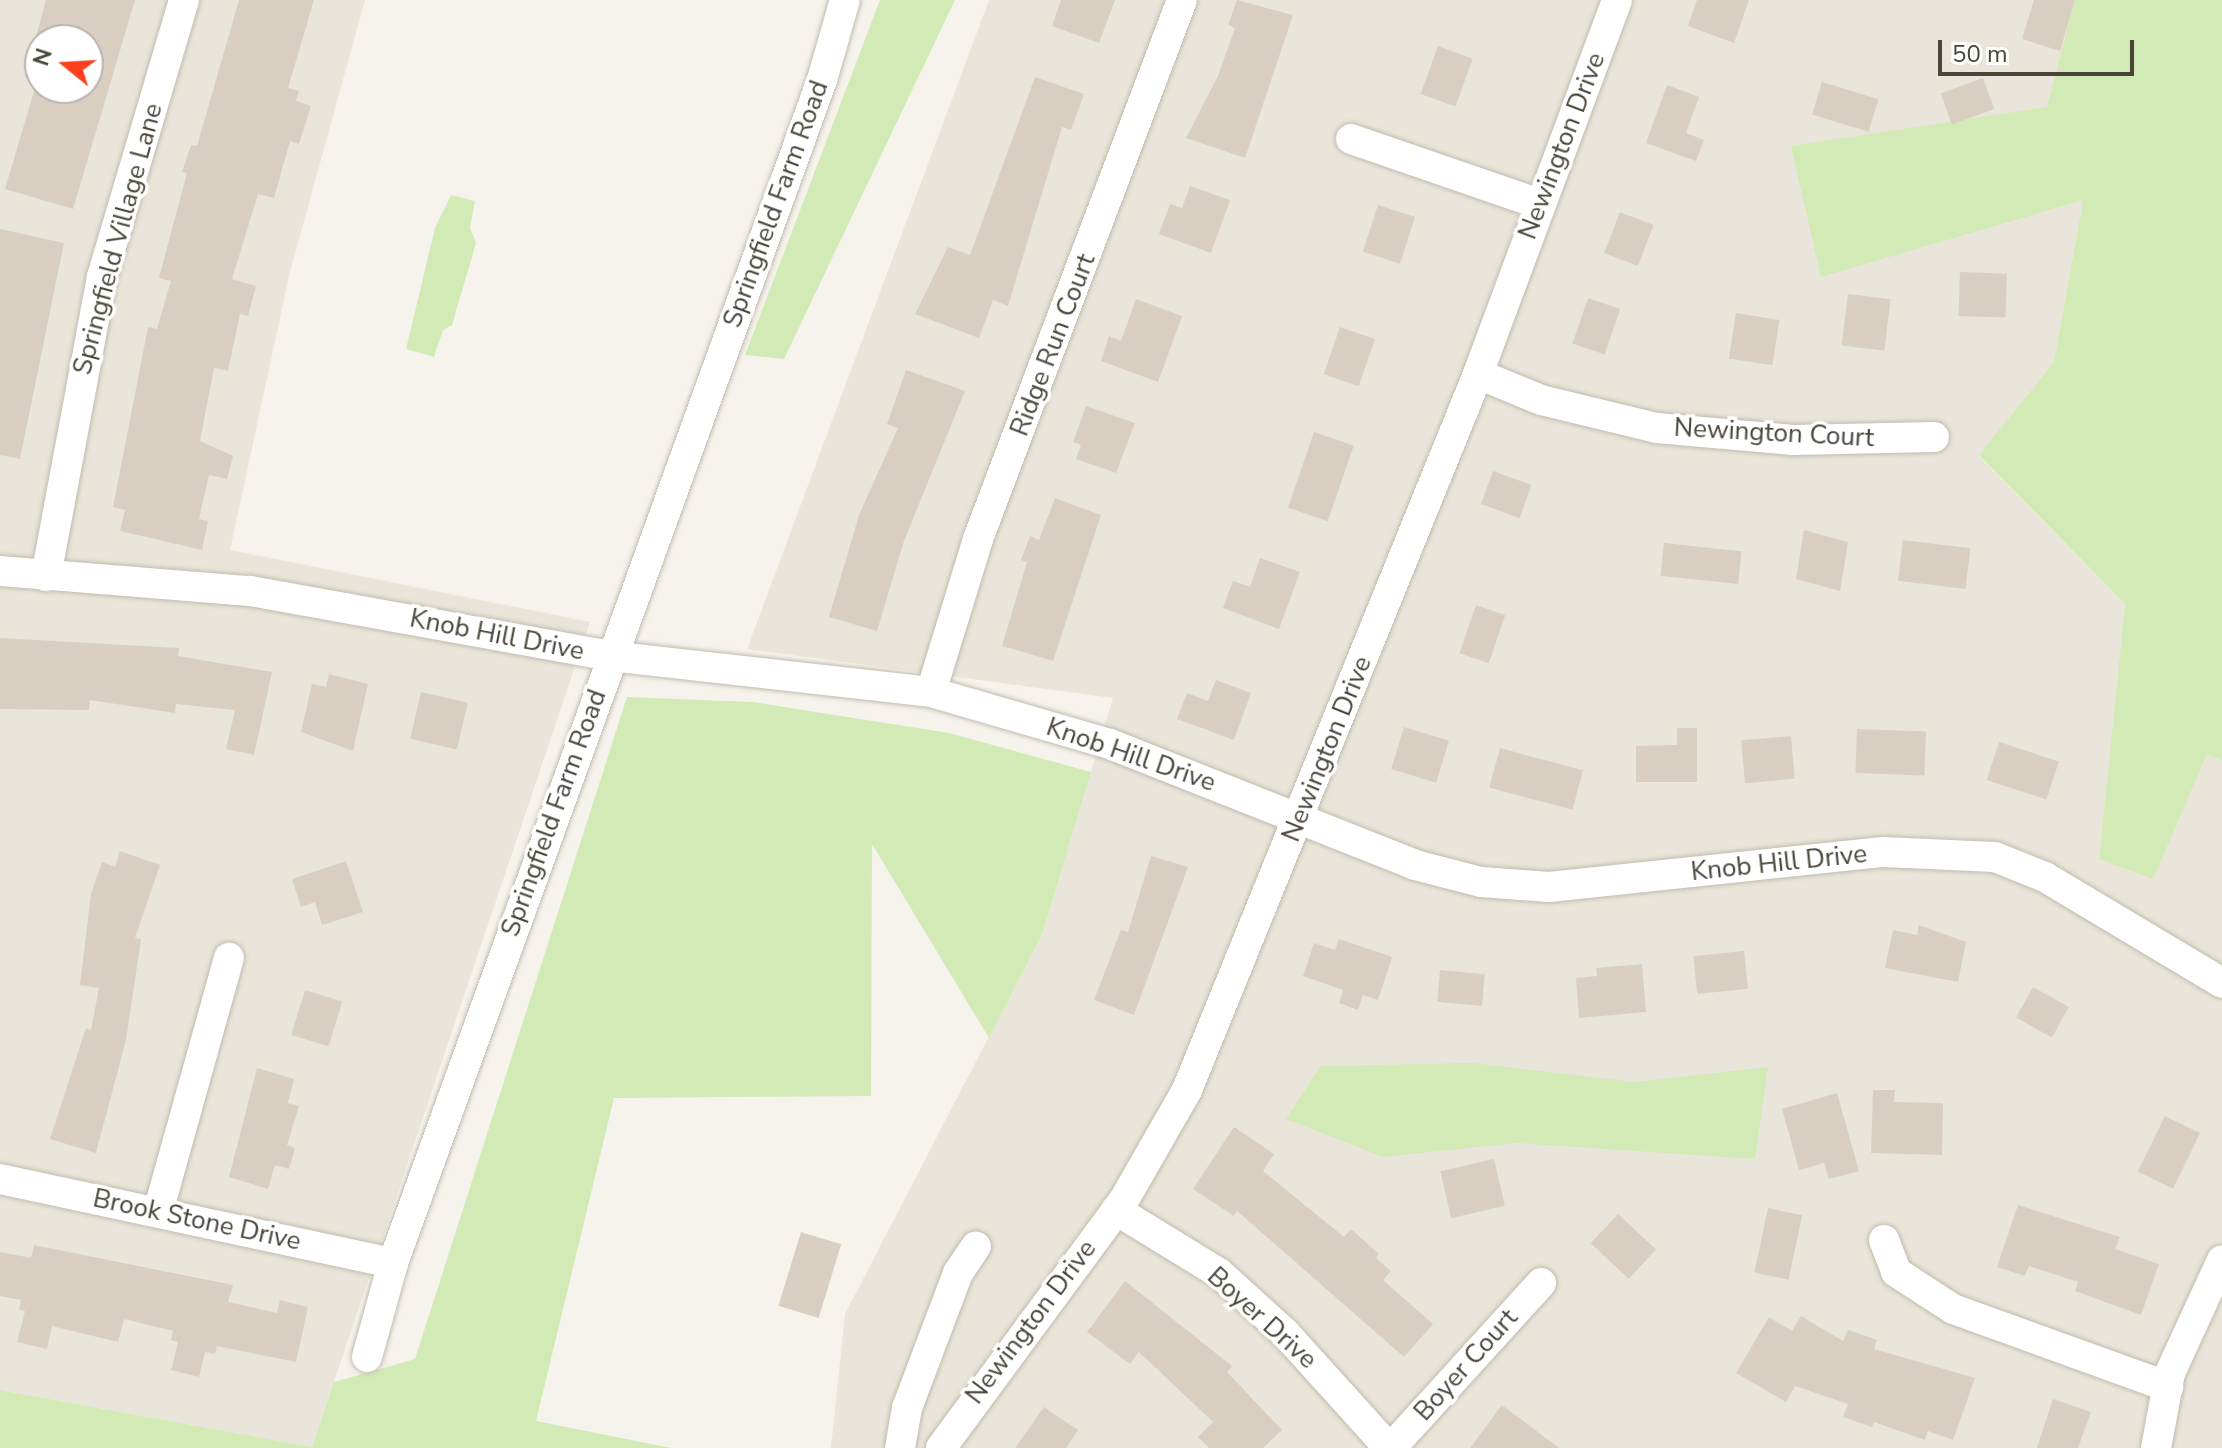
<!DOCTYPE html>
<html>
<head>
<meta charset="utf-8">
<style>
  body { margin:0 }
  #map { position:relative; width:2222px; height:1448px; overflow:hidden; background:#f6f3ec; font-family:"Nunito Sans",sans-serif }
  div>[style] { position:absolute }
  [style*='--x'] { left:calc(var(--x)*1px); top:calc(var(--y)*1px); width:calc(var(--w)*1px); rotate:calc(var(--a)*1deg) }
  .residential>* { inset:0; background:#eae5da }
  .green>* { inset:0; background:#d2eab5 }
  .building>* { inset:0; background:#d8cfc1; transform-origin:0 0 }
  .roads { filter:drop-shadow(0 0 2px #c2bbae) drop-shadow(0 0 2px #c2bbae) }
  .street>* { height:30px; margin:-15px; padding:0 15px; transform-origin:15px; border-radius:15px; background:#fff }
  span { translate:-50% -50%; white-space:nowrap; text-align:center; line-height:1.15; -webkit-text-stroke:7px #fff; paint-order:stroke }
  .street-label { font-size:26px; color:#4b4439 }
  .north { position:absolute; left:24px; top:24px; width:80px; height:80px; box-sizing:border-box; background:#fff; border:2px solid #b7b4b0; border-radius:50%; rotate:288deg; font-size:22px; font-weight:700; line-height:32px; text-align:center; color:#4b4439 }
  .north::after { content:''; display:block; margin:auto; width:28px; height:36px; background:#fc3f1d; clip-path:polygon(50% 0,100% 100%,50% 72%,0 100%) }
  .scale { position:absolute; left:1938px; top:40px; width:196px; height:36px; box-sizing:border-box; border:4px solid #4b4439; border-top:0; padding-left:10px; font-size:24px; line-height:28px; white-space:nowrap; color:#4b4439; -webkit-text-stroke:6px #fff; paint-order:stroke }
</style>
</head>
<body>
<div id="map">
  <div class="residential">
    <div style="clip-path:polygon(evenodd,0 0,365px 0,290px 272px,230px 550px,590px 622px,312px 1447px,0 1390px,0 0,40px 40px,88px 40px,88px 88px,40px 88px,40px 40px)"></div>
    <div style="clip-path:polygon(989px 0,2075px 0,2083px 200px,2054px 362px,1979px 456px,2125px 604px,2099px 859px,2153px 878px,2207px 753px,2222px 761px,2222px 1448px,831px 1448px,845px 1314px,1043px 932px,1113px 698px,747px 649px)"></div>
  </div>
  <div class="green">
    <div style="clip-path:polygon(880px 0,955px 0,784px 359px,745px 355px)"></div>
    <div style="clip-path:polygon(2075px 0,2222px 0,2222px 761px,2207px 754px,2153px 879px,2099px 859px,2125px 604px,1979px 455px,2054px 362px,2083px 200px,1821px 277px,1791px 146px,2047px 107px)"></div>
    <div style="clip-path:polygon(451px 195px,475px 201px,470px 228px,476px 243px,452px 325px,443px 330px,434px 357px,406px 349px,435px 228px)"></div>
    <div style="clip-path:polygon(627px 697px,753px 702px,949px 733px,1091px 772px,1043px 932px,989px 1038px,872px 844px,871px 1096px,614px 1098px,536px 1421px,671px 1448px,0 1448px,0 1390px,312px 1447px,334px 1382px,415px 1359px)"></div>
    <div style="clip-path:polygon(1472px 1063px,1635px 1082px,1768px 1067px,1755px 1159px,1516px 1143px,1383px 1157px,1286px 1119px,1321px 1066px)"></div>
  </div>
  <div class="building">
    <div style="clip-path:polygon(46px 0,135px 0,73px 209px,5px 189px,35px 88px,88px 88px,88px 40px,35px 40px)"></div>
    <div style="clip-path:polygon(239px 0,314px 0,288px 88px,299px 91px,296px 101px,311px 106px,299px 144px,290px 141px,274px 198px,258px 194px,232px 279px,256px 286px,248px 316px,240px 314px,228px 371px,214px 368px,200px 441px,233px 456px,227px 479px,209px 475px,199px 519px,208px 521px,202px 550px,120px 531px,125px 510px,113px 507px,148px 327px,157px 329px,171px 281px,159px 278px,187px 173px,182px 172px,191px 145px,197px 146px)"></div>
    <div style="clip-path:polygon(1061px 0,1115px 0,1099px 43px,1052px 26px)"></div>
    <div style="clip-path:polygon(1237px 0,1293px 15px,1245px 158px,1186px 138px,1218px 76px,1235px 28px,1228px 25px)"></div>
    <div style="clip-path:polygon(1697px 0,1749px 0,1734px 43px,1688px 26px)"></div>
    <div style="clip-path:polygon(2034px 0,2075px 0,2060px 51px,2022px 39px)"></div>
    <div style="left:1438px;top:46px;width:37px;height:51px;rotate:20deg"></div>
    <div style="clip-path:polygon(1035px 77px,1084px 94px,1071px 130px,1062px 127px,1008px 306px,993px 300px,979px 338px,915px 314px,948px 247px,970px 255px)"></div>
    <div style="left:1983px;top:78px;width:33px;height:45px;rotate:70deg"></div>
    <div style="left:1822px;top:82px;width:59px;height:34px;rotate:17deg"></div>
    <div style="clip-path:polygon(1667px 85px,1699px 97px,1686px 133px,1704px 140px,1696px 161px,1646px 143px)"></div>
    <div style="clip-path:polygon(1190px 186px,1230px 200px,1211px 253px,1159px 234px,1170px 204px,1182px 208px)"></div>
    <div style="left:1378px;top:205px;width:39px;height:49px;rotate:18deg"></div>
    <div style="left:1620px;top:212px;width:36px;height:44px;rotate:21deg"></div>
    <div style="clip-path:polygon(0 229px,64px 243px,20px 459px,0 455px)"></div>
    <div style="left:1960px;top:272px;width:47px;height:44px;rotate:2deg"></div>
    <div style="left:1848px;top:294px;width:43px;height:52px;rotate:7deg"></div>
    <div style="left:1588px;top:298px;width:34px;height:48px;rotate:19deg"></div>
    <div style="clip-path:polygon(1136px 299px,1182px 316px,1158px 382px,1101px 361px,1109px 336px,1121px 341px)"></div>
    <div style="left:1736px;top:313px;width:44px;height:46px;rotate:9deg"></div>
    <div style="left:1340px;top:327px;width:37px;height:50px;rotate:19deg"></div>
    <div style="clip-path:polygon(906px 370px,965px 391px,904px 541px,877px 631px,829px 617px,859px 515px,898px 428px,887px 424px)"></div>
    <div style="clip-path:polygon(1086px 406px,1135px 423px,1116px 473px,1076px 459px,1081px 445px,1073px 442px)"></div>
    <div style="left:1314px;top:432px;width:42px;height:80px;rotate:19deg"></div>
    <div style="left:1493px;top:471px;width:41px;height:35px;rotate:20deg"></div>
    <div style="clip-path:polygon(1055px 498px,1101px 515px,1053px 661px,1002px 646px,1027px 562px,1021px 560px,1030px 536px,1039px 540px)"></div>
    <div style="clip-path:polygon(1804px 530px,1848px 542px,1840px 591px,1796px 579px)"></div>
    <div style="left:1903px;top:540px;width:68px;height:41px;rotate:7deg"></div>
    <div style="left:1664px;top:543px;width:78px;height:33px;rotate:6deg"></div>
    <div style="clip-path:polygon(1260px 558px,1300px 572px,1279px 629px,1223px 608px,1233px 581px,1250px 587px)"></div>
    <div style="left:1476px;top:605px;width:31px;height:51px;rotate:19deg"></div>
    <div style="clip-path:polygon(0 638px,179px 648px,178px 656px,272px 672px,254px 755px,226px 749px,235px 710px,176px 704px,175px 713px,90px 700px,89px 710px,0 709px)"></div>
    <div style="clip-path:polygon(329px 674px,368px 684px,353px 751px,301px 732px,312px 684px,326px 687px)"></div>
    <div style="clip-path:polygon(1216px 680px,1251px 693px,1234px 740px,1177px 719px,1187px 693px,1208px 701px)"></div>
    <div style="left:421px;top:692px;width:48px;height:48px;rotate:13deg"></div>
    <div style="left:1404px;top:727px;width:47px;height:44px;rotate:17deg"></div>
    <div style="clip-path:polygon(1677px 728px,1697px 728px,1697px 782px,1636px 782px,1636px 746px,1677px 745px)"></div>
    <div style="left:1857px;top:729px;width:69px;height:44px;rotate:2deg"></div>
    <div style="left:1791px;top:736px;width:43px;height:50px;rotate:85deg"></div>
    <div style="left:1999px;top:742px;width:63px;height:40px;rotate:18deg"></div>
    <div style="left:1500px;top:748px;width:86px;height:41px;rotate:15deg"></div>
    <div style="clip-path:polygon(120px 851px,160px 865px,135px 938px,141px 939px,126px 1040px,96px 1153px,50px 1139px,86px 1028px,91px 1030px,99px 988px,80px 985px,91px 894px,102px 862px,115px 867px)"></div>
    <div style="clip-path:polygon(1151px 856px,1188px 867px,1134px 1015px,1094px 1000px,1121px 930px,1128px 932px)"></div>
    <div style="clip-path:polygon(346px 861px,363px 912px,322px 925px,315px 902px,301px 907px,292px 879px)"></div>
    <div style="clip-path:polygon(1919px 925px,1966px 942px,1958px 982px,1885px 968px,1893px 930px,1917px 935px)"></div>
    <div style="clip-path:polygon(1339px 939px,1392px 957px,1378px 1000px,1363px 995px,1358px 1010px,1339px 1003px,1343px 990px,1303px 976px,1314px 943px,1335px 950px)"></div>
    <div style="left:1744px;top:951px;width:38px;height:51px;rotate:84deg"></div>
    <div style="clip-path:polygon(1642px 964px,1646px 1012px,1579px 1018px,1576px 978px,1597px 976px,1596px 968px)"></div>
    <div style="left:1440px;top:970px;width:45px;height:32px;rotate:5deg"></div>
    <div style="left:2033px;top:987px;width:41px;height:35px;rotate:29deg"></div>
    <div style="left:305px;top:990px;width:39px;height:47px;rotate:17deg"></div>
    <div style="clip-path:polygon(257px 1068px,294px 1079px,288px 1103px,299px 1106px,287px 1145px,295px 1148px,289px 1169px,275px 1165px,268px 1189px,229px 1177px)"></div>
    <div style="clip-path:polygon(1873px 1090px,1895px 1090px,1894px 1102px,1943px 1103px,1942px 1155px,1871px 1153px)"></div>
    <div style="clip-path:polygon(1837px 1093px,1859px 1171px,1829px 1179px,1824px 1163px,1799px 1170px,1782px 1109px)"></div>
    <div style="left:2165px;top:1116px;width:39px;height:62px;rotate:26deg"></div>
    <div style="clip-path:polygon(1234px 1127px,1274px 1154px,1263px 1171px,1344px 1237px,1351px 1229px,1379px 1254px,1376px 1258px,1391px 1271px,1383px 1280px,1433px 1324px,1404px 1357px,1237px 1211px,1234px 1216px,1193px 1189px)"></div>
    <div style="left:1494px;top:1159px;width:48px;height:55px;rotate:77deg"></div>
    <div style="clip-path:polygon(2018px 1205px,2120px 1237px,2115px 1249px,2159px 1264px,2141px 1315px,2075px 1291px,2078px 1282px,2029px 1266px,2025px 1276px,1997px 1267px)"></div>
    <div style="left:1768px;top:1208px;width:35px;height:66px;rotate:12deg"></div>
    <div style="left:1618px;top:1214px;width:52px;height:40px;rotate:43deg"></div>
    <div style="left:801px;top:1232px;width:42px;height:77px;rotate:17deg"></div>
    <div style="clip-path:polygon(34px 1245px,233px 1285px,228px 1302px,277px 1313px,280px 1300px,308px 1307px,296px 1362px,217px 1346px,215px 1354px,205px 1352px,199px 1377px,171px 1370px,178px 1342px,171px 1340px,173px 1331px,124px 1319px,118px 1342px,52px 1326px,47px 1349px,17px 1342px,25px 1311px,19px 1310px,21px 1300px,0 1296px,0 1252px,31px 1258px)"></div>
    <div style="clip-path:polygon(1125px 1281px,1232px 1366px,1227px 1372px,1282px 1430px,1263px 1448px,1209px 1448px,1198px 1437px,1213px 1422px,1139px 1352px,1130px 1364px,1087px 1332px)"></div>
    <div style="clip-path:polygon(1801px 1316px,1843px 1341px,1848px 1330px,1877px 1340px,1874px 1349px,1975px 1378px,1953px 1440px,1928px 1431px,1925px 1440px,1874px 1422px,1872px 1427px,1843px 1417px,1848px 1404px,1795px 1386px,1786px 1402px,1736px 1373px,1769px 1317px,1792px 1331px)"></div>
    <div style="clip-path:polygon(2053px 1399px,2091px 1412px,2078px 1448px,2037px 1448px)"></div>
    <div style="clip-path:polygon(1502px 1405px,1559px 1448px,1470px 1448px)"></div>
    <div style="clip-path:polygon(1044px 1407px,1078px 1430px,1066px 1448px,1015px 1448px)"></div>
  </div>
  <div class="roads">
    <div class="street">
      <div style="--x:1351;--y:139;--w:200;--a:19"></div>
      <div style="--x:1478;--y:374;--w:68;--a:22.4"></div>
      <div style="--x:1541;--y:400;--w:119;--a:13.6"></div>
      <div style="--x:1657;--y:428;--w:137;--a:5"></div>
      <div style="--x:1793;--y:440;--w:141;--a:-1.2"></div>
      <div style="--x:0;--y:571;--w:251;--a:4.6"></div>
      <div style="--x:250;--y:591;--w:366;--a:10.2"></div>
      <div style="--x:610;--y:656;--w:323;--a:6.4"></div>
      <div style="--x:931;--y:692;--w:186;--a:16.2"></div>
      <div style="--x:1110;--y:744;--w:328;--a:21.6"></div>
      <div style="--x:1415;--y:865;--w:68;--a:14.4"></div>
      <div style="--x:1481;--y:882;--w:68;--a:4.2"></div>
      <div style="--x:1549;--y:887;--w:336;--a:-6"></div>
      <div style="--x:1883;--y:852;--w:112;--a:2.6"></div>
      <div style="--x:1995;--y:857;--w:54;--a:21.8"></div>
      <div style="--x:2045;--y:877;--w:206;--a:30.9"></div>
      <div style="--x:46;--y:576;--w:304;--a:-79.4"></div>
      <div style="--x:102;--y:277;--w:289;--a:-73.5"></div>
      <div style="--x:931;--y:692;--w:160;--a:-72.9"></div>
      <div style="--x:978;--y:539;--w:576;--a:-69.27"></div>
      <div style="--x:0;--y:1179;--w:402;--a:12.1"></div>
      <div style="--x:1116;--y:1210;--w:121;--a:31.5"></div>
      <div style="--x:1219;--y:1273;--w:89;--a:42.3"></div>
      <div style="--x:1285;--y:1333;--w:155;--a:47.9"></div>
      <div style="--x:158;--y:1212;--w:264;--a:-74.4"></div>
      <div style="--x:1884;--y:1240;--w:34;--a:69"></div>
      <div style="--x:1896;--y:1272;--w:68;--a:33"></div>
      <div style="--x:1953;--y:1309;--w:229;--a:19.9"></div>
      <div style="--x:367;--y:1357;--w:98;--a:-74.5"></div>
      <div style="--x:393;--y:1263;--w:1258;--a:-70.07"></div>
      <div style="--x:822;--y:80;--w:83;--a:-74"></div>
      <div style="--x:900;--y:1448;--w:41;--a:-80.1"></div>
      <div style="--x:907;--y:1408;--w:144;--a:-69.3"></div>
      <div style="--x:958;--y:1273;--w:32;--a:-56"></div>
      <div style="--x:941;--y:1448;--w:308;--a:-53.6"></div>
      <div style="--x:1124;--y:1200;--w:127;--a:-60.2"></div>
      <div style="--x:1187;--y:1090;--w:773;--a:-67.88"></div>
      <div style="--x:1478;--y:374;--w:399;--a:-69.6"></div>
      <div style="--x:1391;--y:1448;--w:223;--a:-47.7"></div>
      <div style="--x:2156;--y:1448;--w:76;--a:-79.4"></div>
      <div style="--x:2170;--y:1373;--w:124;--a:-65.3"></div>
    </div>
  </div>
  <div class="street-label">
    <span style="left:1562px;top:146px;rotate:-69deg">Newington Drive</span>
    <span style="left:776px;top:204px;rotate:-70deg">Springfield Farm Road</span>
    <span style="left:118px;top:239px;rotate:-75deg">Springfield Village Lane</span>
    <span style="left:1053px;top:345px;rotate:-69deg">Ridge Run Court</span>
    <span style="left:1774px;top:433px;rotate:3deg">Newington Court</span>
    <span style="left:497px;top:635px;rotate:11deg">Knob Hill Drive</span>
    <span style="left:1327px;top:749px;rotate:-68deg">Newington Drive</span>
    <span style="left:1131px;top:755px;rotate:19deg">Knob Hill Drive</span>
    <span style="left:554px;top:813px;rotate:-70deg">Springfield Farm Road</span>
    <span style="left:1779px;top:863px;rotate:-6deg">Knob Hill Drive</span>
    <span style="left:197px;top:1220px;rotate:12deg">Brook Stone Drive</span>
    <span style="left:1262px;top:1318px;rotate:42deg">Boyer Drive</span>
    <span style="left:1031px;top:1322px;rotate:-53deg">Newington Drive</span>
    <span style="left:1466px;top:1365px;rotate:-48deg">Boyer Court</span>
  </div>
  <div class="north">N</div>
  <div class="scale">50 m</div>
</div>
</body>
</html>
